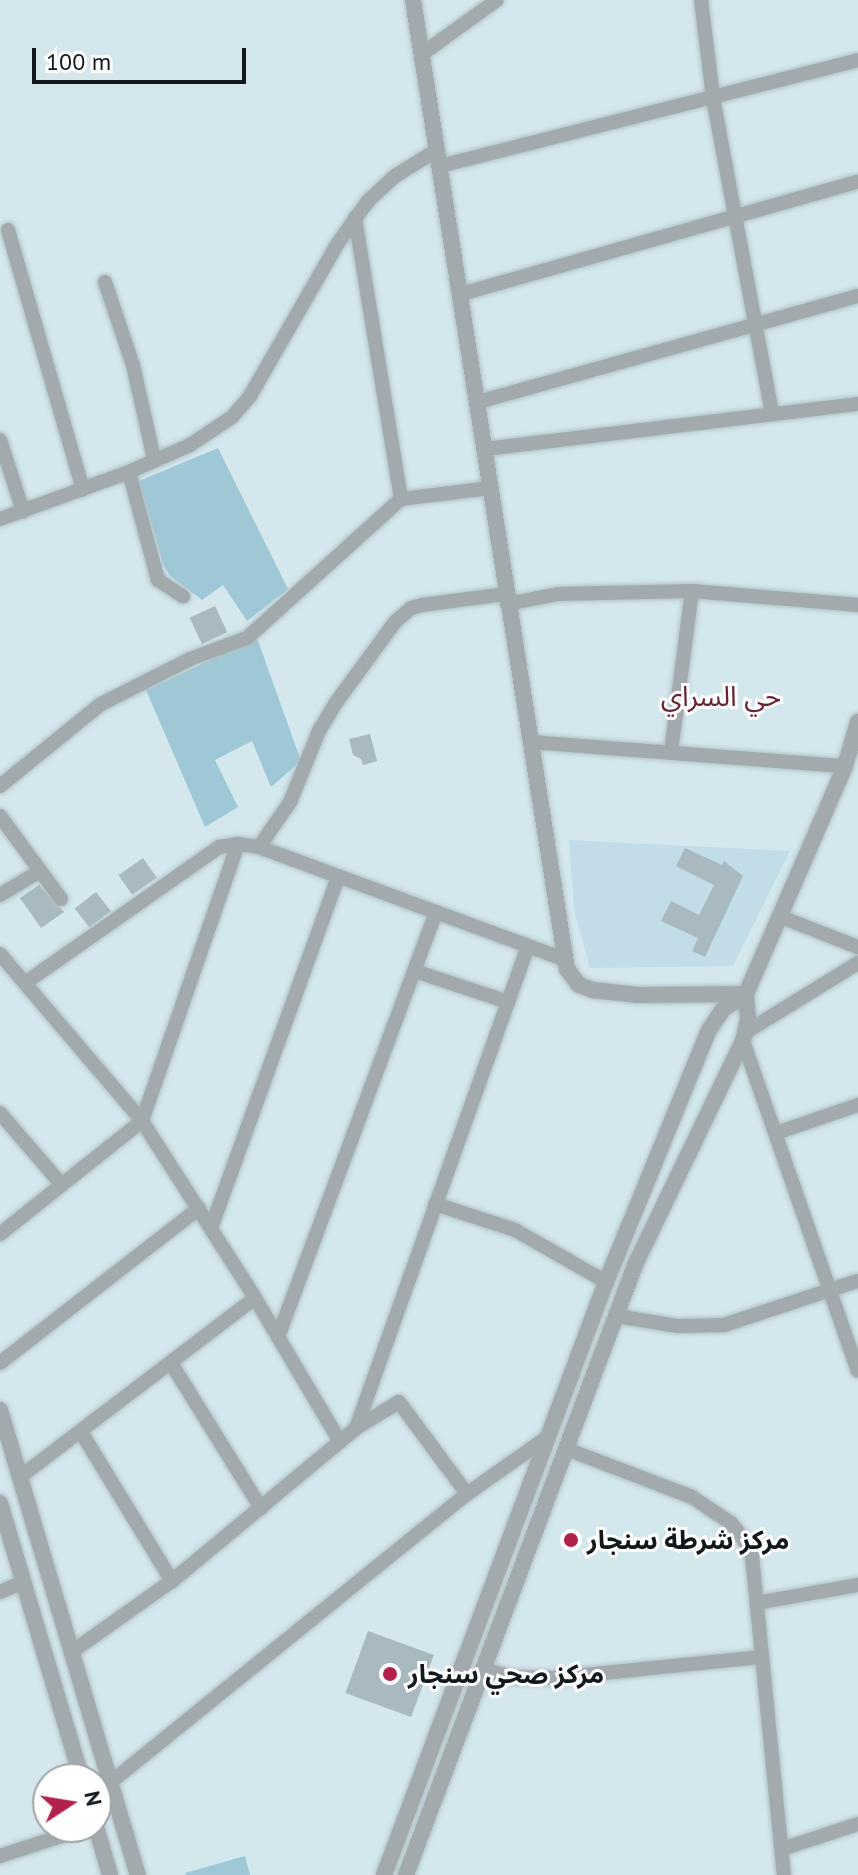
<!DOCTYPE html>
<html>
<head>
<meta charset="utf-8">
<style>
  body { margin:0 }
  #map { position:relative; width:858px; height:1875px; overflow:hidden; background:#d4e7ed; font-family:"PT Sans","Noto Sans Arabic",sans-serif }
  div>[style] { position:absolute }
  [style*='--x'] { left:calc(var(--x)*1px); top:calc(var(--y)*1px); width:calc(var(--w)*1px); rotate:calc(var(--a)*1deg) }
  .built>* { inset:0; background:#c2dde7 }
  .green>* { inset:0; background:#9ec8d6 }
  .building>* { inset:0; background:#a8b9c0; transform-origin:0 0 }
  .roads { filter:drop-shadow(0 0 2px #b1c2c7) drop-shadow(0 0 2px #b1c2c7) }
  .minor>* { height:14px; margin:-7px; padding:0 7px; transform-origin:7px; border-radius:7px; background:#a2aaad }
  .tertiary>* { height:16px; margin:-8px; padding:0 8px; transform-origin:8px; border-radius:8px; background:#a2aaad }
  .dots>* { width:22px; height:22px; translate:-50% -50%; box-sizing:border-box; border:4px solid #fff; border-radius:50% }
  span { translate:-50% -50%; white-space:nowrap; text-align:center; line-height:1.15; -webkit-text-stroke:6px #fff; paint-order:stroke }
  .poi-label { font-size:26px; color:#12181b; font-weight:700 }
  .left { translate:0 -50%; text-align:left }
  .neighbourhood-label { font-size:28px; color:#692332 }
  .north { position:absolute; left:32px; top:1763px; width:80px; height:80px; box-sizing:border-box; background:#fff; border:2px solid #a0a3a4; border-radius:50%; rotate:78deg; font-size:22px; font-weight:700; line-height:32px; text-align:center; color:#12181b }
  .north::after { content:''; display:block; margin:auto; width:28px; height:36px; background:#b2214b; clip-path:polygon(50% 0,100% 100%,50% 72%,0 100%) }
  .scale { position:absolute; left:32px; top:48px; width:214px; height:36px; box-sizing:border-box; border:4px solid #12181b; border-top:0; padding-left:10px; font-size:24px; line-height:28px; white-space:nowrap; color:#12181b; -webkit-text-stroke:6px #fff; paint-order:stroke }
</style>
</head>
<body>
<div id="map">
  <div class="built">
    <div style="clip-path:polygon(569px 840px,790px 851px,733px 966px,590px 968px,574px 910px)"></div>
  </div>
  <div class="green">
    <div style="clip-path:polygon(218px 448px,288px 589px,247px 621px,223px 585px,202px 600px,170px 576px,163px 564px,139px 481px)"></div>
    <div style="clip-path:polygon(257px 638px,301px 761px,271px 787px,252px 741px,215px 760px,238px 807px,205px 827px,146px 690px)"></div>
    <div style="clip-path:polygon(245px 1856px,250px 1875px,186px 1875px,185px 1873px)"></div>
  </div>
  <div class="building">
    <div style="left:215px;top:606px;width:29px;height:28px;rotate:65deg"></div>
    <div style="clip-path:polygon(370px 734px,377px 761px,363px 765px,361px 759px,353px 755px,349px 739px)"></div>
    <div style="clip-path:polygon(685px 848px,722px 865px,724px 861px,743px 876px,705px 957px,692px 951px,698px 938px,661px 921px,671px 901px,699px 915px,714px 885px,676px 866px)"></div>
    <div style="left:143px;top:858px;width:24px;height:30px;rotate:55deg"></div>
    <div style="clip-path:polygon(39px 885px,64px 912px,41px 928px,20px 898px)"></div>
    <div style="left:96px;top:892px;width:24px;height:27px;rotate:52deg"></div>
    <div style="left:368px;top:1631px;width:70px;height:66px;rotate:20deg"></div>
  </div>
  <div class="roads">
    <div class="minor">
      <div style="--x:701;--y:0;--w:99;--a:83"></div>
      <div style="--x:713;--y:98;--w:320;--a:79.4"></div>
      <div style="--x:422;--y:54;--w:92;--a:-35.8"></div>
      <div style="--x:440;--y:166;--w:431;--a:-14.2"></div>
      <div style="--x:355;--y:218;--w:285;--a:80.7"></div>
      <div style="--x:8;--y:230;--w:270;--a:73.9"></div>
      <div style="--x:105;--y:282;--w:88;--a:71.4"></div>
      <div style="--x:133;--y:365;--w:96;--a:77.4"></div>
      <div style="--x:461;--y:294;--w:412;--a:-15.8"></div>
      <div style="--x:478;--y:402;--w:395;--a:-15.6"></div>
      <div style="--x:0;--y:440;--w:75;--a:72.1"></div>
      <div style="--x:485;--y:449;--w:376;--a:-6.9"></div>
      <div style="--x:129;--y:472;--w:112;--a:75"></div>
      <div style="--x:158;--y:580;--w:30;--a:33"></div>
      <div style="--x:0;--y:519;--w:137;--a:-20"></div>
      <div style="--x:129;--y:472;--w:67;--a:-23.9"></div>
      <div style="--x:190;--y:445;--w:50;--a:-33.7"></div>
      <div style="--x:232;--y:417;--w:28;--a:-49"></div>
      <div style="--x:250;--y:396;--w:177;--a:-60.1"></div>
      <div style="--x:338;--y:243;--w:52;--a:-54.5"></div>
      <div style="--x:368;--y:201;--w:37;--a:-43"></div>
      <div style="--x:395;--y:176;--w:49;--a:-31.8"></div>
      <div style="--x:507;--y:604;--w:53;--a:-10.9"></div>
      <div style="--x:559;--y:594;--w:133;--a:-1.3"></div>
      <div style="--x:692;--y:591;--w:167;--a:4.8"></div>
      <div style="--x:531;--y:742;--w:315;--a:4.4"></div>
      <div style="--x:671;--y:752;--w:162;--a:-82.6"></div>
      <div style="--x:0;--y:786;--w:130;--a:-39.1"></div>
      <div style="--x:101;--y:704;--w:100;--a:-26.8"></div>
      <div style="--x:190;--y:659;--w:61;--a:-20.2"></div>
      <div style="--x:247;--y:638;--w:207;--a:-42.1"></div>
      <div style="--x:401;--y:499;--w:91;--a:-7"></div>
      <div style="--x:0;--y:816;--w:103;--a:53.7"></div>
      <div style="--x:259;--y:847;--w:55;--a:-55.4"></div>
      <div style="--x:290;--y:802;--w:77;--a:-67.8"></div>
      <div style="--x:319;--y:731;--w:31;--a:-59"></div>
      <div style="--x:335;--y:704;--w:102;--a:-53.8"></div>
      <div style="--x:395;--y:622;--w:21;--a:-41"></div>
      <div style="--x:411;--y:608;--w:11;--a:-15"></div>
      <div style="--x:422;--y:605;--w:85;--a:-7.5"></div>
      <div style="--x:0;--y:895;--w:47;--a:-31"></div>
      <div style="--x:781;--y:917;--w:83;--a:21.3"></div>
      <div style="--x:0;--y:954;--w:219;--a:49.6"></div>
      <div style="--x:142;--y:1121;--w:210;--a:57.4"></div>
      <div style="--x:255;--y:1298;--w:167;--a:59.4"></div>
      <div style="--x:415;--y:971;--w:98;--a:18.4"></div>
      <div style="--x:25;--y:983;--w:237;--a:-35"></div>
      <div style="--x:219;--y:847;--w:19;--a:-9"></div>
      <div style="--x:746;--y:1032;--w:132;--a:-31.6"></div>
      <div style="--x:743;--y:1041;--w:349;--a:70.8"></div>
      <div style="--x:0;--y:1113;--w:95;--a:49.3"></div>
      <div style="--x:776;--y:1133;--w:87;--a:-18.9"></div>
      <div style="--x:435;--y:1204;--w:84;--a:18"></div>
      <div style="--x:515;--y:1230;--w:105;--a:29.7"></div>
      <div style="--x:211;--y:1228;--w:373;--a:-70.1"></div>
      <div style="--x:0;--y:1234;--w:181;--a:-38.5"></div>
      <div style="--x:142;--y:1121;--w:293;--a:-70.9"></div>
      <div style="--x:238;--y:844;--w:21;--a:8"></div>
      <div style="--x:259;--y:847;--w:325;--a:20.2"></div>
      <div style="--x:616;--y:1316;--w:63;--a:9.2"></div>
      <div style="--x:678;--y:1326;--w:46;--a:-1.2"></div>
      <div style="--x:724;--y:1325;--w:141;--a:-18.2"></div>
      <div style="--x:278;--y:1337;--w:453;--a:-69.6"></div>
      <div style="--x:0;--y:1363;--w:252;--a:-37.9"></div>
      <div style="--x:171;--y:1363;--w:171;--a:58.2"></div>
      <div style="--x:356;--y:1428;--w:512;--a:-70.36"></div>
      <div style="--x:81;--y:1432;--w:175;--a:58.6"></div>
      <div style="--x:569;--y:1450;--w:132;--a:20.9"></div>
      <div style="--x:692;--y:1497;--w:47;--a:33.7"></div>
      <div style="--x:731;--y:1523;--w:18;--a:52"></div>
      <div style="--x:742;--y:1537;--w:21;--a:62"></div>
      <div style="--x:752;--y:1556;--w:321;--a:84.3"></div>
      <div style="--x:20;--y:1477;--w:295;--a:-37.3"></div>
      <div style="--x:0;--y:1592;--w:25;--a:-23"></div>
      <div style="--x:757;--y:1603;--w:103;--a:-10.1"></div>
      <div style="--x:73;--y:1651;--w:121;--a:-35.3"></div>
      <div style="--x:172;--y:1581;--w:239;--a:-39.7"></div>
      <div style="--x:356;--y:1428;--w:50;--a:-31.2"></div>
      <div style="--x:399;--y:1402;--w:114;--a:53.5"></div>
      <div style="--x:482;--y:1669;--w:30;--a:15"></div>
      <div style="--x:511;--y:1677;--w:43;--a:1.3"></div>
      <div style="--x:554;--y:1678;--w:209;--a:-5.8"></div>
      <div style="--x:111;--y:1782;--w:458;--a:-39"></div>
      <div style="--x:467;--y:1494;--w:100;--a:-35.3"></div>
      <div style="--x:782;--y:1849;--w:80;--a:-18.2"></div>
      <div style="--x:0;--y:1856;--w:94;--a:-18"></div>
    </div>
    <div class="tertiary">
      <div style="--x:413;--y:0;--w:981;--a:80.97"></div>
      <div style="--x:567;--y:969;--w:20;--a:53"></div>
      <div style="--x:579;--y:985;--w:15;--a:20"></div>
      <div style="--x:593;--y:990;--w:45;--a:6.3"></div>
      <div style="--x:638;--y:995;--w:108;--a:-0.5"></div>
      <div style="--x:0;--y:1410;--w:485;--a:73.5"></div>
      <div style="--x:0;--y:1503;--w:288;--a:73.5"></div>
      <div style="--x:96;--y:1827;--w:50;--a:73.7"></div>
      <div style="--x:384;--y:1875;--w:633;--a:-69.48"></div>
      <div style="--x:606;--y:1282;--w:272;--a:-67.8"></div>
      <div style="--x:709;--y:1030;--w:25;--a:-56"></div>
      <div style="--x:723;--y:1009;--w:26;--a:-32"></div>
      <div style="--x:406;--y:1875;--w:652;--a:-69.42"></div>
      <div style="--x:635;--y:1265;--w:249;--a:-64.3"></div>
      <div style="--x:743;--y:1041;--w:23;--a:-77"></div>
      <div style="--x:748;--y:1019;--w:25;--a:-95"></div>
      <div style="--x:746;--y:994;--w:249;--a:-66.5"></div>
      <div style="--x:845;--y:766;--w:46;--a:-73.5"></div>
    </div>
  </div>
  <div class="dots">
    <div style="left:571px;top:1540px;background:#b2214b"></div>
    <div style="left:390px;top:1674px;background:#b2214b"></div>
  </div>
  <div class="poi-label">
    <span class="left" style="left:587px;top:1540px">مركز شرطة سنجار</span>
    <span class="left" style="left:408px;top:1674px">مركز صحي سنجار</span>
  </div>
  <div class="neighbourhood-label">
    <span style="left:721px;top:696px">حي السراي</span>
  </div>
  <div class="north">N</div>
  <div class="scale">100 m</div>
</div>
</body>
</html>
